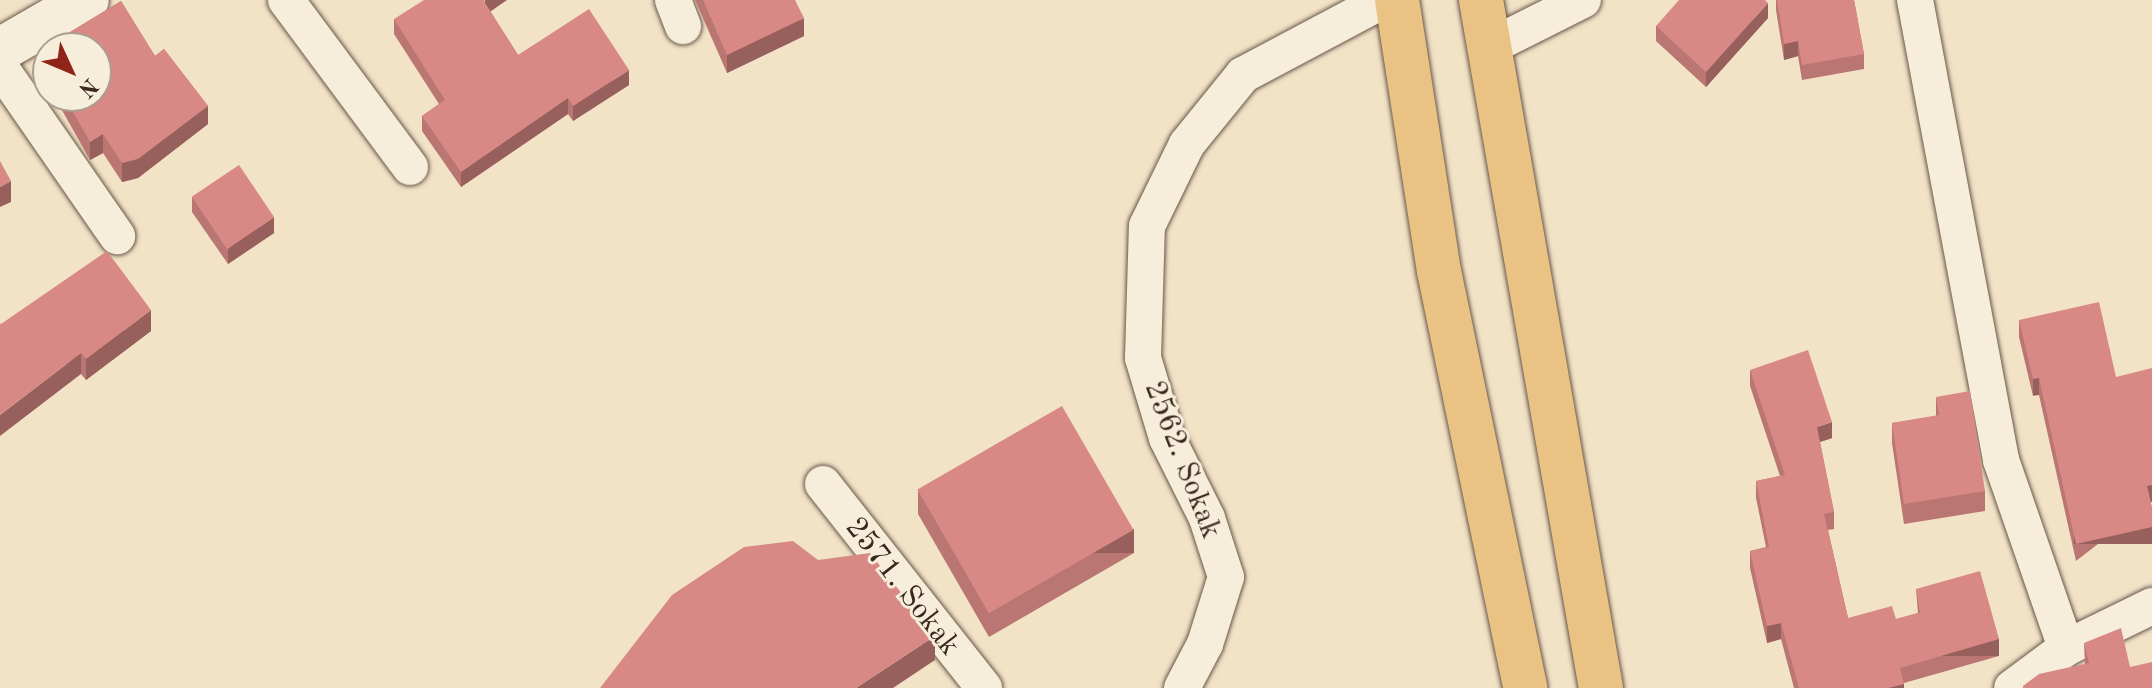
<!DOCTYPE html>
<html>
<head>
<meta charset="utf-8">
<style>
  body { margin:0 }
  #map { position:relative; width:2152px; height:688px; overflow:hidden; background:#f2e3c7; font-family:"Old Standard TT",serif }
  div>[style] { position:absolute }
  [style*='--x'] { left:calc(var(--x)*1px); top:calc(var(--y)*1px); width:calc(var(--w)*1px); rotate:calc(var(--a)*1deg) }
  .roads { filter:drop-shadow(0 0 2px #685749) drop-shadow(0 0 2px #685749) }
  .street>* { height:36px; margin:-18px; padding:0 18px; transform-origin:18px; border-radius:18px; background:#f7eddb }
  .secondary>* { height:44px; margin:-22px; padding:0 22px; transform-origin:22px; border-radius:22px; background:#f7eddb }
  .highway>* { height:44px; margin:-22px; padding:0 22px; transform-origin:22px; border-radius:22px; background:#e9c284 }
  .wall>* { inset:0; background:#ba7672 }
  .shaded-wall>* { inset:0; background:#97605d; transform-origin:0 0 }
  .building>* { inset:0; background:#d88985; transform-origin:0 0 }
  span { translate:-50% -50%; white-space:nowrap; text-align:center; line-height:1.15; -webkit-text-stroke:6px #f7eddb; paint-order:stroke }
  .street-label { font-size:30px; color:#3a281f }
  .north { position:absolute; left:32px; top:32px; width:80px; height:80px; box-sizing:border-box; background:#f7eddb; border:2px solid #ab9e90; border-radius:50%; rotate:134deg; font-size:22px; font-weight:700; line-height:32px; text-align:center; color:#3a281f }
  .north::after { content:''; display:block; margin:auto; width:28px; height:36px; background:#8f2418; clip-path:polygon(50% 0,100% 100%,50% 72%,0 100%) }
</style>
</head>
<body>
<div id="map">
  <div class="roads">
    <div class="street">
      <div style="--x:286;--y:0;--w:208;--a:53.4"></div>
      <div style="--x:673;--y:0;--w:28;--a:69"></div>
      <div style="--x:1915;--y:0;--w:468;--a:79.4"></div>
      <div style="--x:2001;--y:460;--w:199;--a:70.9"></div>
      <div style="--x:2066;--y:648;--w:67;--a:143.5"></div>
      <div style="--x:1489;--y:47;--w:105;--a:-26.6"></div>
      <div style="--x:0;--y:67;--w:206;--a:55.3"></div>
      <div style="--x:823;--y:484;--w:260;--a:51.7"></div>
      <div style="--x:2066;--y:648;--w:96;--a:-26"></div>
      <div style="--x:1182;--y:688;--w:50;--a:-62.4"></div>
      <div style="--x:1205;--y:644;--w:70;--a:-72.6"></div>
      <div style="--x:1226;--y:577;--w:62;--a:-107.9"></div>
      <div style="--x:1207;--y:518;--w:89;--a:-116.6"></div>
      <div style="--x:1167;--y:438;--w:84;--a:-106.7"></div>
      <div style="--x:1143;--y:358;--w:132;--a:-88.3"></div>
      <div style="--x:1147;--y:226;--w:91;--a:-64"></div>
      <div style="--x:1187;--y:144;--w:89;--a:-50.9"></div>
      <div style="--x:1243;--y:75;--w:160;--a:-28"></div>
    </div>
    <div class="secondary">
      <div style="--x:0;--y:50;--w:100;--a:-29.9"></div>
    </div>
    <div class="highway">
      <div style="--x:1397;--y:0;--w:274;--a:81.2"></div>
      <div style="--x:1439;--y:271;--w:426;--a:78.3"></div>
      <div style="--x:1481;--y:0;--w:698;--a:80.11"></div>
    </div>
  </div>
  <div class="wall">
    <div style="clip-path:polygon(695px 0,795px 0,804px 36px,727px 73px)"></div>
    <div style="clip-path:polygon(1776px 0,1854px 0,1864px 54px,1864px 69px,1802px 80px,1798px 56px,1784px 60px,1776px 10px)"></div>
    <div style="clip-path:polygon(121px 1px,155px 56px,164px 49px,208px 106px,208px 124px,138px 178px,122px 182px,103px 153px,90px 160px,54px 96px,96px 96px,96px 48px,48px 48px,48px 85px,39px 70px,39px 51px)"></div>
    <div style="clip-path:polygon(490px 11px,518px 55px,629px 85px,573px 121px,568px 114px,461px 187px,422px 131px,422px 116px,439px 104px,394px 34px,394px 19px)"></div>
    <div style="clip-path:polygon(1768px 18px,1706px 87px,1656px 41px,1656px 26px)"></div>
    <div style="clip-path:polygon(192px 197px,274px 233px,228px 264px,192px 212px)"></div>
    <div style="clip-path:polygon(2019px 320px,2116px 377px,2151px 503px,2076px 561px,2039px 395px,2033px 396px,2019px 337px)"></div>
    <div style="clip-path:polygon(1px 324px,151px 331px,86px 380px,81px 374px)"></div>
    <div style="clip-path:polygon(1750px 370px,1832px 438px,1820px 442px,1834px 512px,1834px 529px,1828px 530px,1848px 618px,1896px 619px,1918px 613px,1916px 589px,1999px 656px,1904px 683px,1904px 688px,1794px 688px,1781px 639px,1767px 643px,1750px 568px,1750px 551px,1766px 547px,1756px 498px,1756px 481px,1780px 476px,1750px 386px)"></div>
    <div style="clip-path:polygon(1936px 397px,1985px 491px,1985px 511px,1904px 524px,1892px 443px,1892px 423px,1936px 416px)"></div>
    <div style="clip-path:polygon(918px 490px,1134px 553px,989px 637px,918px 514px)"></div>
    <div style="clip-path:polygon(2084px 643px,2130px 667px,2152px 688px,2085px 664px)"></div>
  </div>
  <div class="shaded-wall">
    <div style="clip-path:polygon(485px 0,507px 0,484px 16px)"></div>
    <div style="clip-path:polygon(1768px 3px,1768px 18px,1706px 87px,1706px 72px)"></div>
    <div style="clip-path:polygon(804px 18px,804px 36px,727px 73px,727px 55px)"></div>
    <div style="clip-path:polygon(1798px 41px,1798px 56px,1784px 60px,1784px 44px)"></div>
    <div style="clip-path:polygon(629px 70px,629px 85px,573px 121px,573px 106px)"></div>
    <div style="clip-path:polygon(568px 98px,568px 114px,461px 187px,461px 172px)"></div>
    <div style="clip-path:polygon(208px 106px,208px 124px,138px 178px,122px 182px,122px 163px)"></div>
    <div style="clip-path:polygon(103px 134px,103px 153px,90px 160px,90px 142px)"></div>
    <div style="clip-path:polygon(11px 181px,11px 202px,0 207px,0 187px)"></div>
    <div style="clip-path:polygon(274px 217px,274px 233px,228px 264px,228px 249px)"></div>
    <div style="clip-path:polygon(151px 310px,151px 331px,86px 380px,86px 359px)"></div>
    <div style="clip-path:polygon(81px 353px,81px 374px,0 436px,0 415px)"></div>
    <div style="left:2039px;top:378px;width:17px;height:6px;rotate:90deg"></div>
    <div style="clip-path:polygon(1832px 422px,1832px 438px,1817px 443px,1817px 427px)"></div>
    <div style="left:2152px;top:485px;width:17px;height:5px;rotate:90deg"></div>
    <div style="left:2152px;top:527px;width:17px;height:78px;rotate:90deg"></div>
    <div style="left:1134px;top:529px;width:24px;height:168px;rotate:90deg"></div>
    <div style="clip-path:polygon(1781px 623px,1781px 639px,1767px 643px,1767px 626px)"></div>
    <div style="clip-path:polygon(935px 636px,935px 660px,893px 688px,856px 688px)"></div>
    <div style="left:1999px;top:639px;width:17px;height:103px;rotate:90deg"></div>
    <div style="clip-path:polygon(1904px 684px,1904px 688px,1888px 688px)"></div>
  </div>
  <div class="building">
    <div style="clip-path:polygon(424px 0,485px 0,484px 1px,518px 55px,589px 9px,629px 70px,573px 106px,568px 98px,461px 172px,422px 116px,445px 100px,394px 19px)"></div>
    <div style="clip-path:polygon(703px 0,795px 0,804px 18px,727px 55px)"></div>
    <div style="clip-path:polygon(1679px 0,1765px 0,1768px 3px,1706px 72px,1656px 26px)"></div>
    <div style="clip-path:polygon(1777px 0,1854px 0,1864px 54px,1802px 65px,1798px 41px,1784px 44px)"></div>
    <div style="clip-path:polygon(121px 1px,155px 56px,164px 49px,208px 106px,138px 159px,122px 163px,103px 134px,90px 142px,64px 96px,96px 96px,96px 48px,48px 48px,48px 67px,39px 51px)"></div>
    <div style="clip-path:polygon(0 161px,11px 181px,0 187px)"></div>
    <div style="left:239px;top:165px;width:63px;height:57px;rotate:56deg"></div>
    <div style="clip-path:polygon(107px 251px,151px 310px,86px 359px,81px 353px,0 415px,0 323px,1px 324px)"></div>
    <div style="clip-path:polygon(2099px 302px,2116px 377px,2152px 368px,2152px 485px,2147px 486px,2152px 507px,2152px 527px,2076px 544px,2039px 378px,2033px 379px,2019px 320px)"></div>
    <div style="clip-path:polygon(1808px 350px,1832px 422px,1817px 427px,1834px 512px,1824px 514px,1848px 618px,1892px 606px,1896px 619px,1920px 613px,1916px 589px,1980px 571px,1999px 639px,1900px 668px,1904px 684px,1888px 688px,1799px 688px,1781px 623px,1767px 626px,1750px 551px,1769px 547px,1756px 481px,1785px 475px,1750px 370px)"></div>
    <div style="clip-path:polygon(1970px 391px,1985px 491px,1904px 504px,1892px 423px,1939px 415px,1936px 397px)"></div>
    <div style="left:1062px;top:406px;width:143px;height:167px;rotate:60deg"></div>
    <div style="clip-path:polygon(793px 541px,818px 560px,870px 553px,935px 636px,856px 688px,600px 688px,672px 595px,744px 547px)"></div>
    <div style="clip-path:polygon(2121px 628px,2130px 667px,2152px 662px,2152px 688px,2023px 688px,2023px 686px,2039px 674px,2089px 663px,2084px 643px)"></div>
  </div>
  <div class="street-label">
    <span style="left:1182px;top:460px;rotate:69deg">2562. Sokak</span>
    <span style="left:902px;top:587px;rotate:52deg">2571. Sokak</span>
  </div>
  <div class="north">N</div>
</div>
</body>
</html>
